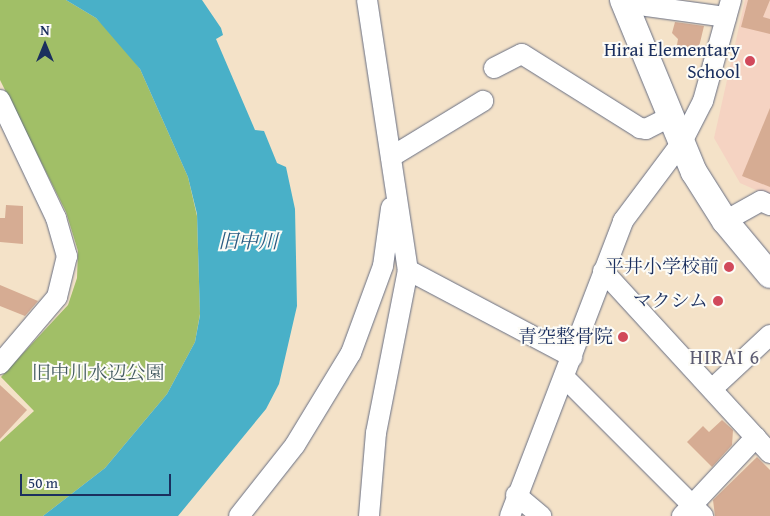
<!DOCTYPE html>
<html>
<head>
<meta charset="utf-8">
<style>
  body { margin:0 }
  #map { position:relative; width:770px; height:516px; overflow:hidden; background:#f4e2c8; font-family:"Gentium Book Plus","Noto Serif JP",serif }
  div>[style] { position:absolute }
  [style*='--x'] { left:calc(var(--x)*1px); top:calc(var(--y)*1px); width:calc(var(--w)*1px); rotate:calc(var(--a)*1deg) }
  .built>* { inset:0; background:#f5d3c2 }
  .green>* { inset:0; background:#a1bf67 }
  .water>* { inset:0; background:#49b0c8 }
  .building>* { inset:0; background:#d6ac93 }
  .roads { filter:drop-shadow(0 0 1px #676e83) drop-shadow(0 0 1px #676e83) }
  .minor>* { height:20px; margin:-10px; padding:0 10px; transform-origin:10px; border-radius:10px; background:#fff }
  .major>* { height:26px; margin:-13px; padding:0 13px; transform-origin:13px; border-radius:13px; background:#fff }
  .dots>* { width:14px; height:14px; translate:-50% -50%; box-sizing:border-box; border:2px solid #fdfcf7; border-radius:50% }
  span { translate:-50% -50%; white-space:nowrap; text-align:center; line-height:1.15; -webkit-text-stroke:4px #fdfcf7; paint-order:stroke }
  .poi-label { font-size:19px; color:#1b2f5e }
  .right { translate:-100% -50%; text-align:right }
  .park-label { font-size:19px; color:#435a61 }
  .water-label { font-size:20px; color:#2b5c83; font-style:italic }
  .neighbourhood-label { font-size:20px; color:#5c5b71; letter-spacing:1px }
  .north { position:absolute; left:20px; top:20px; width:50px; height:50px; -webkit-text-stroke:4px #fdfcf7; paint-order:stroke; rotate:0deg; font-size:14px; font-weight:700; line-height:20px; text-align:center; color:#1b2f5e }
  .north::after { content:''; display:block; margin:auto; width:18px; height:22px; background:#1b2f5e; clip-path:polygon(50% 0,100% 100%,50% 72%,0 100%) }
  .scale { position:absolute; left:20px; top:474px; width:151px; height:22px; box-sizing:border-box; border:2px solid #1b2f5e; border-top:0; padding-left:6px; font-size:15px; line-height:18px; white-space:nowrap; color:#1b2f5e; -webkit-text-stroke:4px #fdfcf7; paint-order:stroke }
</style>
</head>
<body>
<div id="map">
  <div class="built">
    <div style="clip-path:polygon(745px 0,770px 0,770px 196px,740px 183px,714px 138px)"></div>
  </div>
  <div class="green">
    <div style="clip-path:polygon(0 0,66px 0,96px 18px,124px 47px,140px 69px,188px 177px,197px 216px,200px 314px,195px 342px,167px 394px,105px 468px,43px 516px,0 516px,0 442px,34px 411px,1px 377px,68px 305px,77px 278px,78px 251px,66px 212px,0 80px)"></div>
  </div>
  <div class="water">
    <div style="clip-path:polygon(66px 0,202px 0,221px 28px,223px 35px,216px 39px,255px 130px,264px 131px,277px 163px,286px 167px,295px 209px,297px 306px,279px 384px,266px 409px,178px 516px,43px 516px,105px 468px,167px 394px,195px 342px,200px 315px,197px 214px,188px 177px,140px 69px,96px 18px)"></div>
  </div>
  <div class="building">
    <div style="clip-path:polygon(748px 0,770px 0,763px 17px,770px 19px,770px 34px,741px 27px)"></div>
    <div style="clip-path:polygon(675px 22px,704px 26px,698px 51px,677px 45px,678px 39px,672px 33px)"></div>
    <div style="clip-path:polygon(770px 108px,770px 187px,742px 176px)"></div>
    <div style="clip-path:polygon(6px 205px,23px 206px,23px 244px,0 242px,0 218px,5px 218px)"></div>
    <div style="clip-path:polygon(0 285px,38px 301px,25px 316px,0 306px)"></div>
    <div style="clip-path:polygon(0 385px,27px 410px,0 439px)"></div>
    <div style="clip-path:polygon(722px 420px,733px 430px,732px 445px,712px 467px,687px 442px,703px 426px,709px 432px)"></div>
    <div style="clip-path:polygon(757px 457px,770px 470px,770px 516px,715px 516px,713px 500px)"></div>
  </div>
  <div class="roads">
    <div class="minor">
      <div style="--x:367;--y:0;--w:273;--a:81.4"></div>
      <div style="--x:408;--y:270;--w:186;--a:27.9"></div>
      <div style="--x:624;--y:3;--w:103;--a:7.8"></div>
      <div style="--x:494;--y:68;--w:31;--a:-27"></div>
      <div style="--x:522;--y:54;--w:139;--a:32.1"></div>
      <div style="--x:640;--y:128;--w:6;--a:9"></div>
      <div style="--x:646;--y:129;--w:28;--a:-27"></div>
      <div style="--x:0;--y:100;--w:131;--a:64.6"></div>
      <div style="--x:56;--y:218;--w:40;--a:74"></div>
      <div style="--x:67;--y:256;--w:42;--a:103.7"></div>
      <div style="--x:57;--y:297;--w:88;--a:130.4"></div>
      <div style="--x:391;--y:157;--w:108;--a:-31.3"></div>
      <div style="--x:725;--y:221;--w:41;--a:-29.1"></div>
      <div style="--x:761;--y:201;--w:10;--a:24"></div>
      <div style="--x:603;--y:271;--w:247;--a:47.5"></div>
      <div style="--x:564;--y:377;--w:197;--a:45"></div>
      <div style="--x:712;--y:389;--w:79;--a:-43"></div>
      <div style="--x:516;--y:495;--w:33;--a:40"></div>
      <div style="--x:239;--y:516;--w:90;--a:-51.7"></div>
      <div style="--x:295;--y:445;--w:108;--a:-58.7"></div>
      <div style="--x:351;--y:353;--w:93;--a:-69.8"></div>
      <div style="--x:383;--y:266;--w:59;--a:-82.1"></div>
      <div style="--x:369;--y:516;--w:83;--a:-85.2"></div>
      <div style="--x:376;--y:433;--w:166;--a:-78.9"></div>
      <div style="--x:510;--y:516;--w:316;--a:-69"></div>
      <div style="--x:623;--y:221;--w:99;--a:-53.2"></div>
      <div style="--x:682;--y:142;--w:46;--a:-62.9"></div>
      <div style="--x:703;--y:101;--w:105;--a:-74.5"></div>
      <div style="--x:682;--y:516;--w:108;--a:-46.9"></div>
    </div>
    <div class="major">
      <div style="--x:623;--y:0;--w:186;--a:67.6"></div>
      <div style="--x:694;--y:172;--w:58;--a:57.7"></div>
      <div style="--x:725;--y:221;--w:70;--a:50.2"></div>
    </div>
  </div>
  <div class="dots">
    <div style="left:750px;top:61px;background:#d1495b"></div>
    <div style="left:729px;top:267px;background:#d1495b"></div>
    <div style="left:718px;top:301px;background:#d1495b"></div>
    <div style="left:623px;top:337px;background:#d1495b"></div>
  </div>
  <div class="poi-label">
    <span class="right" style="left:740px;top:61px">Hirai Elementary<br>School</span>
    <span class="right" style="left:719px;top:267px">平井小学校前</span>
    <span class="right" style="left:708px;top:301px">マクシム</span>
    <span class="right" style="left:613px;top:337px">青空整骨院</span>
  </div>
  <div class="park-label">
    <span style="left:98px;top:373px">旧中川水辺公園</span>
  </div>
  <div class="water-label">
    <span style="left:248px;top:240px">旧中川</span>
  </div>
  <div class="neighbourhood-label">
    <span style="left:725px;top:356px">HIRAI 6</span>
  </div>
  <div class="north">N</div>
  <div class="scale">50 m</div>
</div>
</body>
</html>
